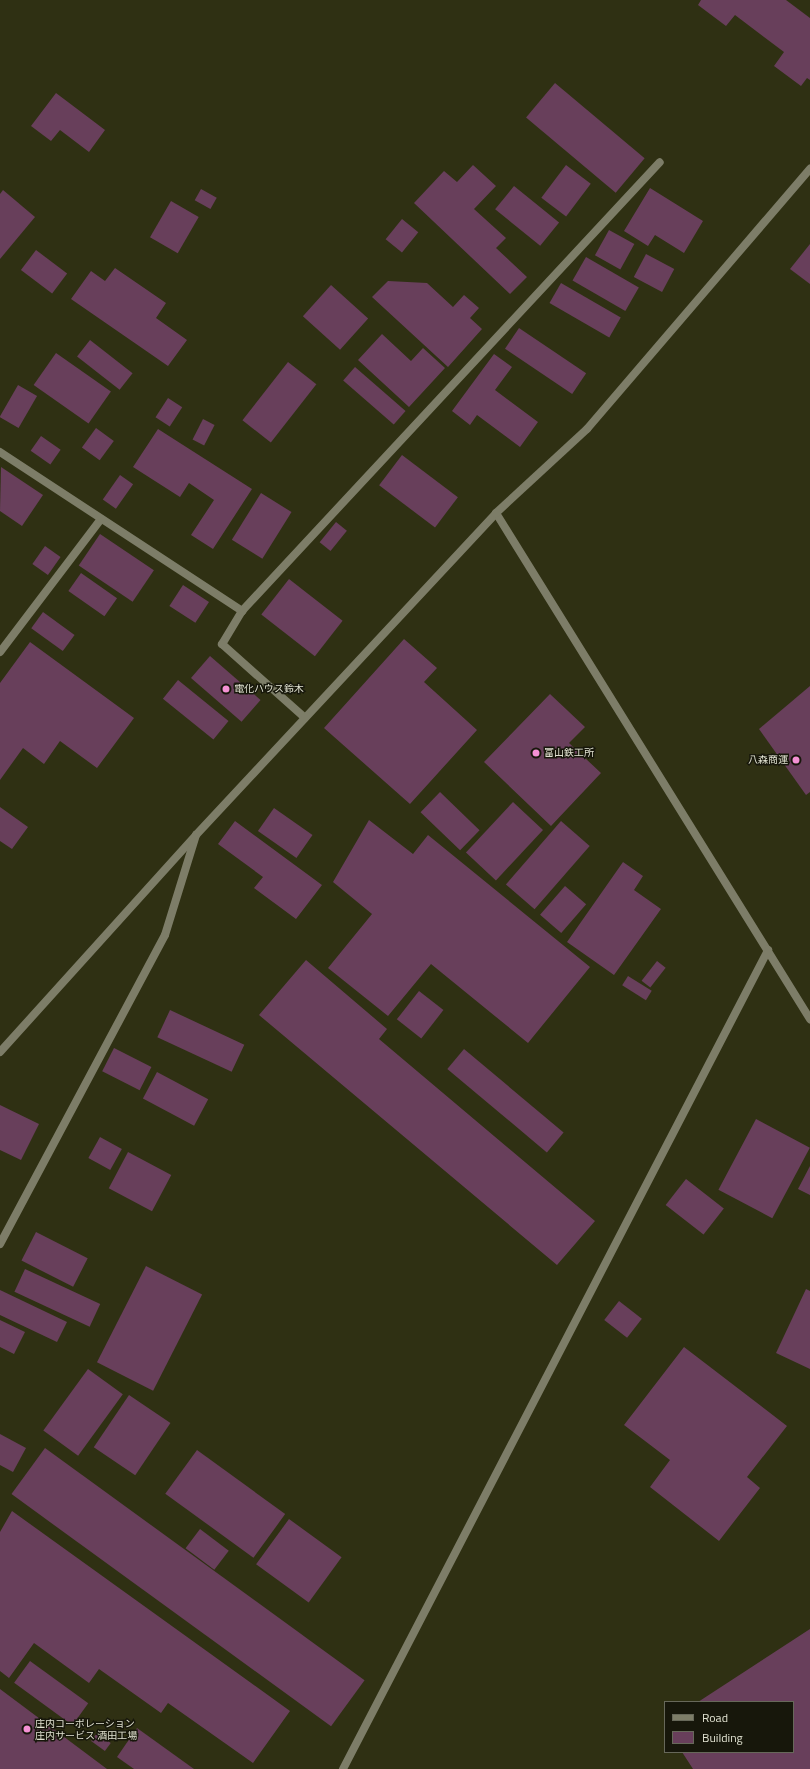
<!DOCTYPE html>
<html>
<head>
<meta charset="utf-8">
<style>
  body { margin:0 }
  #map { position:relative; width:810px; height:1769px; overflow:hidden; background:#2f3013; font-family:"Titillium Web","Noto Sans JP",sans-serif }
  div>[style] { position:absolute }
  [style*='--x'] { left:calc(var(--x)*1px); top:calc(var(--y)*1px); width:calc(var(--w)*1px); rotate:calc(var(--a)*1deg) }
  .building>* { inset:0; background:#683f5b; transform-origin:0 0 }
  .service>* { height:8px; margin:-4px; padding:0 4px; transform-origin:4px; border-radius:4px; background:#7d7d68 }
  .minor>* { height:8px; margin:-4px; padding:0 4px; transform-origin:4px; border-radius:4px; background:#7d7d68 }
  .tertiary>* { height:8px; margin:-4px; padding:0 4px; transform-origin:4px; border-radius:4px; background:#7d7d68 }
  .dots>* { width:11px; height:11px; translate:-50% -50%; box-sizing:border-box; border:2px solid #17170b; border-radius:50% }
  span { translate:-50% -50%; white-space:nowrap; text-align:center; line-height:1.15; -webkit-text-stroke:3px #17170b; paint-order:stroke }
  .poi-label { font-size:10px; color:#e0e1d0 }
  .left { translate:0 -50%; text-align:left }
  .right { translate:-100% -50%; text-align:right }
  .legend { position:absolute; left:664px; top:1701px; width:130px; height:52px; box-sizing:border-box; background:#17170b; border:1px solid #67685a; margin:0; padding:5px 7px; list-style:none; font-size:12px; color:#e0e1d0 }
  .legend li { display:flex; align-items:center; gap:8px; height:20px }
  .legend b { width:20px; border:1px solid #67685a }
</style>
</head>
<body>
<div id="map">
  <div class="building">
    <div style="clip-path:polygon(701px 0,786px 0,810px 18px,810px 80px,807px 78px,801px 86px,774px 66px,784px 52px,735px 15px,726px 26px,698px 5px)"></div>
    <div style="left:555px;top:83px;width:117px;height:45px;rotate:40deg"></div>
    <div style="clip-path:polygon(56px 93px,105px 130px,89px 152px,60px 130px,51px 141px,31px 126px)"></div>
    <div style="clip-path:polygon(473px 165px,496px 186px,474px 209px,506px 238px,496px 248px,527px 277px,510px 294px,414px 203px,444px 171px,457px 182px)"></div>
    <div style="left:566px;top:165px;width:31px;height:41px;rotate:37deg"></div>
    <div style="left:514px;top:186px;width:58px;height:30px;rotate:39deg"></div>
    <div style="clip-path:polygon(650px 188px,703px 221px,684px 253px,655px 235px,648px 246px,624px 231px)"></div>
    <div style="left:201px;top:189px;width:18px;height:13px;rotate:29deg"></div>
    <div style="clip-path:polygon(3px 190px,35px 217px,0 259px,0 194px)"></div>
    <div style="left:171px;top:201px;width:32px;height:42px;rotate:30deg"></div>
    <div style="left:402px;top:219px;width:21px;height:26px;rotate:39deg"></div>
    <div style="left:609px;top:230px;width:29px;height:29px;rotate:29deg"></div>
    <div style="clip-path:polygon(810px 244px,810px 284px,790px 269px)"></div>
    <div style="left:36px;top:250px;width:39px;height:25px;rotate:37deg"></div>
    <div style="left:646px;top:254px;width:32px;height:26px;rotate:28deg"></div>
    <div style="left:586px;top:257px;width:61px;height:27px;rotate:30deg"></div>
    <div style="clip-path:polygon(115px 268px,166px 303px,156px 318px,187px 340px,168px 366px,71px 299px,91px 271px,105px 281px)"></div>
    <div style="clip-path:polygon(388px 281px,427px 283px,453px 307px,464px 295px,479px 308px,470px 318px,482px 329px,448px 367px,372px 297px)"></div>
    <div style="left:561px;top:283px;width:69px;height:23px;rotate:30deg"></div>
    <div style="left:331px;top:285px;width:50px;height:42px;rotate:42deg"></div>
    <div style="left:519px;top:328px;width:81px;height:25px;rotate:34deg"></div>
    <div style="clip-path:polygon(382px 334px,411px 361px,423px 348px,445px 368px,409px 407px,358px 360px)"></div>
    <div style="left:90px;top:340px;width:54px;height:21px;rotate:38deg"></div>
    <div style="left:56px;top:353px;width:67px;height:39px;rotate:35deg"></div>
    <div style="clip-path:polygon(494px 354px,512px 367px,495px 390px,538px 422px,520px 447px,477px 415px,470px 425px,452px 411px)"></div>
    <div style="left:288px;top:362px;width:36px;height:74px;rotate:38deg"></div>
    <div style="left:355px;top:367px;width:67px;height:18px;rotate:41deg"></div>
    <div style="left:18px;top:385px;width:22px;height:37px;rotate:30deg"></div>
    <div style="left:168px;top:398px;width:17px;height:23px;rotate:33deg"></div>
    <div style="left:203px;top:419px;width:13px;height:23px;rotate:27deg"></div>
    <div style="left:96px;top:428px;width:22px;height:24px;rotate:36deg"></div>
    <div style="clip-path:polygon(158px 429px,252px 489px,213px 549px,191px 535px,214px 500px,189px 483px,180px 497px,133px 467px)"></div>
    <div style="left:41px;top:436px;width:24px;height:18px;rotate:35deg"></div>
    <div style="left:402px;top:455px;width:70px;height:38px;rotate:37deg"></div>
    <div style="clip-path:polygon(1px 467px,43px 495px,22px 526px,0 511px)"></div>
    <div style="left:120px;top:475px;width:16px;height:30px;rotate:35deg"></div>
    <div style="left:261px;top:493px;width:36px;height:55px;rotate:32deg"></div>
    <div style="left:336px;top:522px;width:14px;height:26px;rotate:39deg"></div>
    <div style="left:100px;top:534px;width:65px;height:38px;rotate:34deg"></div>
    <div style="left:45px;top:546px;width:19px;height:22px;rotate:35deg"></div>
    <div style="left:81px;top:573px;width:44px;height:22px;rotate:35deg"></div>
    <div style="left:289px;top:579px;width:68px;height:45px;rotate:38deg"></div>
    <div style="left:183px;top:585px;width:31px;height:25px;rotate:33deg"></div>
    <div style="left:43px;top:612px;width:39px;height:20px;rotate:36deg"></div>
    <div style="clip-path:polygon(404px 639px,437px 668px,424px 682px,477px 730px,410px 804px,324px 728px)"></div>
    <div style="clip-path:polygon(30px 642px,134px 718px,97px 768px,60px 741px,44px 764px,23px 748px,0 780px,0 683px)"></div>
    <div style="left:210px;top:656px;width:67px;height:29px;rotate:41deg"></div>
    <div style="left:178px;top:680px;width:65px;height:24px;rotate:39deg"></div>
    <div style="clip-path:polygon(810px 686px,810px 792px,806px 795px,759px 729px)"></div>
    <div style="clip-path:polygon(550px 694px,585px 727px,569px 743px,601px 773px,551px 826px,484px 762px)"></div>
    <div style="left:440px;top:792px;width:55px;height:28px;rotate:44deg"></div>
    <div style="left:513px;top:802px;width:41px;height:69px;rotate:43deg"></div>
    <div style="clip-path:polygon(0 807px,28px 827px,12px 849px,0 841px)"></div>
    <div style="left:274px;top:808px;width:47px;height:28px;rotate:35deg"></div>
    <div style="clip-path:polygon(369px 820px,413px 854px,428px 835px,590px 967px,528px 1043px,431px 964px,388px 1016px,328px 968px,372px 914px,333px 882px)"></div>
    <div style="clip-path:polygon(235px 821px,322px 885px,296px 919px,254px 888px,263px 877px,218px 844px)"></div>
    <div style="left:561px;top:821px;width:38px;height:84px;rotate:41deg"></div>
    <div style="clip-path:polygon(623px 862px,643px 876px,634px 890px,661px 909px,614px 975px,567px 942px)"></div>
    <div style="left:565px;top:886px;width:28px;height:38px;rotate:41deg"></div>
    <div style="clip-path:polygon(306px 960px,387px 1029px,379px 1039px,595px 1221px,557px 1265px,259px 1015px)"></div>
    <div style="left:657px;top:961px;width:11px;height:25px;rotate:38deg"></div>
    <div style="left:628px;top:976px;width:28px;height:11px;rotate:32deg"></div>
    <div style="left:419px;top:991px;width:31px;height:36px;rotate:38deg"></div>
    <div style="left:170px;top:1010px;width:82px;height:30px;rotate:25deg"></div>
    <div style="left:114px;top:1048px;width:42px;height:26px;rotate:27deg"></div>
    <div style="left:464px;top:1049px;width:130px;height:26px;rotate:40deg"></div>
    <div style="left:157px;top:1072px;width:58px;height:30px;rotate:28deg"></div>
    <div style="clip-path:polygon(0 1105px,39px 1124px,21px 1160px,0 1150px)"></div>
    <div style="left:756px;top:1119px;width:61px;height:80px;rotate:28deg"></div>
    <div style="left:100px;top:1137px;width:25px;height:24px;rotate:29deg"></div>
    <div style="left:128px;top:1152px;width:49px;height:41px;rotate:28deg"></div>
    <div style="clip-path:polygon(810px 1166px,810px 1195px,798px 1189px)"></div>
    <div style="left:686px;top:1179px;width:48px;height:33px;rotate:38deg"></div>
    <div style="left:36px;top:1232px;width:58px;height:32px;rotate:27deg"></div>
    <div style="left:146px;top:1266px;width:63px;height:108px;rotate:27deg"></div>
    <div style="left:25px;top:1269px;width:83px;height:25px;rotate:25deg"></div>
    <div style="clip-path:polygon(806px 1289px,810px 1291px,810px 1369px,776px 1353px)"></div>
    <div style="clip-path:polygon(0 1290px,67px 1322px,57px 1342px,0 1315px)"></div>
    <div style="left:619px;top:1301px;width:29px;height:24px;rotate:38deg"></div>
    <div style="clip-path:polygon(0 1320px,25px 1332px,14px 1354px,0 1347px)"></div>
    <div style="clip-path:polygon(684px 1347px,787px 1426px,747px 1477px,760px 1488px,719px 1541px,650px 1487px,670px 1460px,624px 1425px)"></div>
    <div style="left:88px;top:1369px;width:43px;height:76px;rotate:36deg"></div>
    <div style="left:129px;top:1395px;width:50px;height:63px;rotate:34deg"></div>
    <div style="clip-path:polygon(0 1434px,26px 1448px,13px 1472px,0 1465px)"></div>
    <div style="left:45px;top:1448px;width:395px;height:57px;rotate:36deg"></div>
    <div style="left:197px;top:1450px;width:109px;height:54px;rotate:36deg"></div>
    <div style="clip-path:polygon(12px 1511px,290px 1711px,253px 1763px,168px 1703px,161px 1713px,99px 1669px,89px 1683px,34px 1643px,9px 1678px,0 1671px,0 1532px)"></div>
    <div style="left:289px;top:1519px;width:65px;height:56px;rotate:36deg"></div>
    <div style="left:200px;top:1529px;width:36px;height:24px;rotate:37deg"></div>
    <div style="clip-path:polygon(810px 1629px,810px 1769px,693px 1769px,682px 1752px,793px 1752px,793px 1702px,698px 1702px)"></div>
    <div style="left:30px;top:1661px;width:72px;height:27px;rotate:36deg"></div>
    <div style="clip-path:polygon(0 1689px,107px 1769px,0 1769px)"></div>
    <div style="clip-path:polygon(137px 1728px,194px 1769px,134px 1769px,117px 1757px)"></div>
    <div style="left:97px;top:1733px;width:17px;height:10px;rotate:36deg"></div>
  </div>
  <div class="service">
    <div style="--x:0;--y:652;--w:167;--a:-52.8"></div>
    <div style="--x:0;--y:1052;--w:292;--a:-47.9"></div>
  </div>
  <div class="minor">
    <div style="--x:0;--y:452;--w:290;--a:33.3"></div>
    <div style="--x:242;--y:611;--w:39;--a:121"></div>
    <div style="--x:222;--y:644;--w:111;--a:41.7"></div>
    <div style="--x:242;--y:611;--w:613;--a:-47.05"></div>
    <div style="--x:0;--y:1244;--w:350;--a:-61.9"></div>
  </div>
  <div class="tertiary">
    <div style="--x:496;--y:513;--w:596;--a:58.18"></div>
    <div style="--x:165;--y:935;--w:105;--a:-72.8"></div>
    <div style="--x:196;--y:835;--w:440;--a:-47"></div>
    <div style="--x:496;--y:513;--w:124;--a:-42.7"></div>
    <div style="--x:587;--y:429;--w:343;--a:-49.4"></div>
    <div style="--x:343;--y:1769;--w:923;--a:-62.57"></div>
  </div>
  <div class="dots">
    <div style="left:226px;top:689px;background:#f491d4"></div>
    <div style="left:536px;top:753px;background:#f491d4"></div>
    <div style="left:796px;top:760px;background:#f491d4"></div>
    <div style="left:27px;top:1729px;background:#f491d4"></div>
  </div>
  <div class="poi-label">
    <span class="left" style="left:234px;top:689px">電化ハウス鈴木</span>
    <span class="left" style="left:544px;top:753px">富山鉄工所</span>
    <span class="right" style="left:788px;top:760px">八森商運</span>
    <span class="left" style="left:35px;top:1729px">庄内コーポレーション<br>庄内サービス 酒田工場</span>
  </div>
  <ul class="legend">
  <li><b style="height:5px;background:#7d7d68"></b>Road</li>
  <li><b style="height:11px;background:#683f5b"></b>Building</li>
  </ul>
</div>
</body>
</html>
